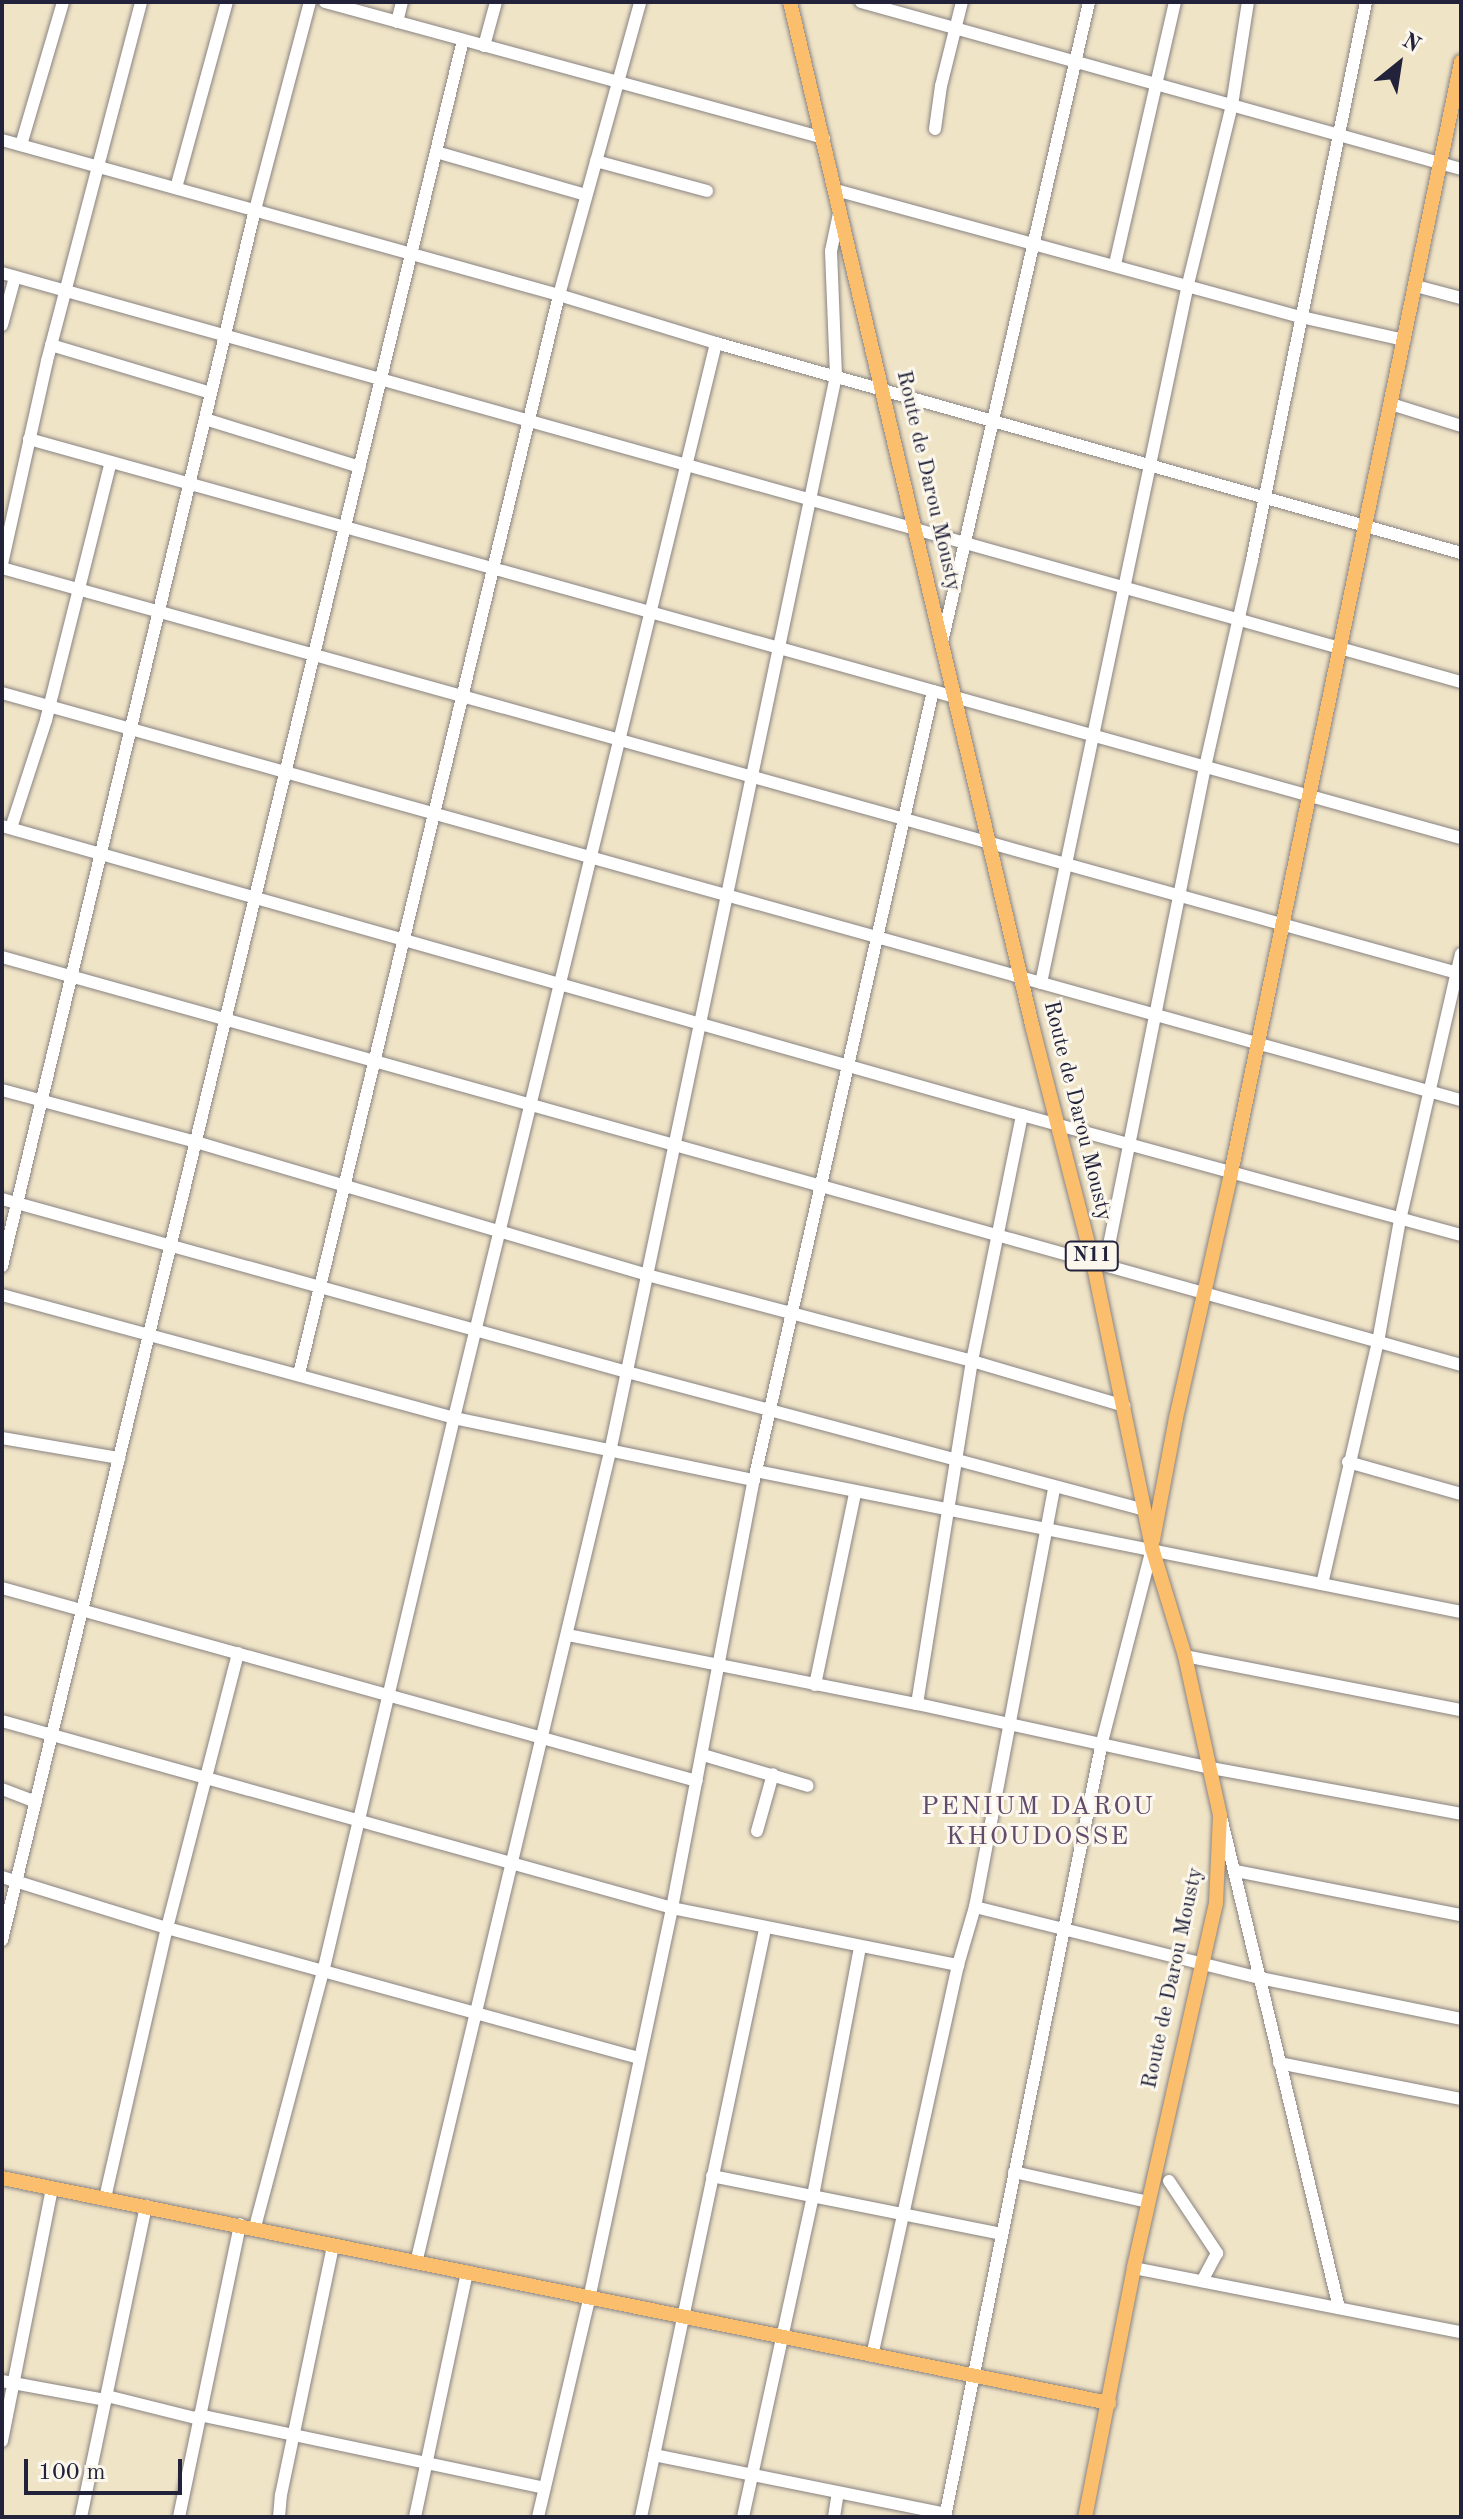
<!DOCTYPE html>
<html>
<head>
<meta charset="utf-8">
<style>
  body { margin:0 }
  #map { position:relative; width:1463px; height:2519px; overflow:hidden; background:#f0e4c7; font-family:"Old Standard TT",serif }
  div>[style] { position:absolute }
  [style*='--x'] { left:calc(var(--x)*1px); top:calc(var(--y)*1px); width:calc(var(--w)*1px); rotate:calc(var(--a)*1deg) }
  .roads { filter:drop-shadow(0 0 2px #898381) drop-shadow(0 0 2px #898381) }
  .minor>* { height:12px; margin:-6px; padding:0 6px; transform-origin:6px; border-radius:6px; background:#fff }
  .major>* { height:14px; margin:-7px; padding:0 7px; transform-origin:7px; border-radius:7px; background:#fabe6d }
  span { translate:-50% -50%; white-space:nowrap; text-align:center; line-height:1.15; -webkit-text-stroke:6px #fbf7ec; paint-order:stroke }
  .shield-label span { padding:2px 6px; background:#fbf7ec; border:2px solid; border-radius:6px; -webkit-text-stroke-width:0 }
  .shield-label { font-size:20px; color:#22223b; font-weight:700 }
  .street-label { font-size:22px; color:#22223b }
  .quarter-label { font-size:26px; color:#634b6d; letter-spacing:2px }
  .frame { position:absolute; inset:0; border:4px solid #22223b; pointer-events:none }
  .north { position:absolute; left:1359px; top:24px; width:80px; height:80px; -webkit-text-stroke:6px #fbf7ec; paint-order:stroke; rotate:30deg; font-size:22px; font-weight:700; line-height:32px; text-align:center; color:#22223b }
  .north::after { content:''; display:block; margin:auto; width:28px; height:36px; background:#22223b; clip-path:polygon(50% 0,100% 100%,50% 72%,0 100%) }
  .scale { position:absolute; left:24px; top:2459px; width:158px; height:36px; box-sizing:border-box; border:4px solid #22223b; border-top:0; padding-left:10px; font-size:24px; line-height:28px; white-space:nowrap; color:#22223b; -webkit-text-stroke:6px #fbf7ec; paint-order:stroke }
</style>
</head>
<body>
<div id="map">
  <div class="roads">
    <div class="minor">
      <div style="--x:325;--y:2;--w:517;--a:15.25"></div>
      <div style="--x:861;--y:2;--w:623;--a:15.55"></div>
      <div style="--x:397;--y:22;--w:21;--a:-76"></div>
      <div style="--x:484;--y:46;--w:46;--a:-74.7"></div>
      <div style="--x:935;--y:129;--w:43;--a:-82.1"></div>
      <div style="--x:941;--y:86;--w:87;--a:-76"></div>
      <div style="--x:2;--y:140;--w:578;--a:15.55"></div>
      <div style="--x:559;--y:295;--w:164;--a:17"></div>
      <div style="--x:716;--y:343;--w:774;--a:15.74"></div>
      <div style="--x:21;--y:145;--w:149;--a:-73.6"></div>
      <div style="--x:436;--y:152;--w:156;--a:16"></div>
      <div style="--x:596;--y:161;--w:115;--a:15.1"></div>
      <div style="--x:176;--y:188;--w:193;--a:-74.7"></div>
      <div style="--x:836;--y:190;--w:482;--a:15.3"></div>
      <div style="--x:1301;--y:317;--w:106;--a:12.6"></div>
      <div style="--x:1115;--y:264;--w:269;--a:-77.1"></div>
      <div style="--x:2;--y:273;--w:1515;--a:15.66"></div>
      <div style="--x:1416;--y:286;--w:47;--a:14.9"></div>
      <div style="--x:2;--y:325;--w:50;--a:-74.8"></div>
      <div style="--x:51;--y:345;--w:167;--a:16.7"></div>
      <div style="--x:1391;--y:404;--w:73;--a:17.4"></div>
      <div style="--x:205;--y:419;--w:162;--a:17.2"></div>
      <div style="--x:29;--y:439;--w:1487;--a:15.57"></div>
      <div style="--x:2;--y:564;--w:208;--a:-77.5"></div>
      <div style="--x:47;--y:361;--w:371;--a:-75.3"></div>
      <div style="--x:2;--y:568;--w:1514;--a:15.55"></div>
      <div style="--x:943;--y:638;--w:653;--a:-77.07"></div>
      <div style="--x:2;--y:693;--w:1515;--a:15.59"></div>
      <div style="--x:2;--y:826;--w:1060;--a:15.82"></div>
      <div style="--x:1022;--y:1115;--w:455;--a:15.3"></div>
      <div style="--x:11;--y:828;--w:114;--a:-72"></div>
      <div style="--x:46;--y:720;--w:266;--a:-75.9"></div>
      <div style="--x:2;--y:957;--w:1515;--a:15.62"></div>
      <div style="--x:1041;--y:983;--w:714;--a:-78.12"></div>
      <div style="--x:1188;--y:284;--w:184;--a:-76.2"></div>
      <div style="--x:1232;--y:105;--w:104;--a:-81.2"></div>
      <div style="--x:2;--y:1090;--w:201;--a:15"></div>
      <div style="--x:196;--y:1142;--w:470;--a:16.4"></div>
      <div style="--x:647;--y:1275;--w:336;--a:14.8"></div>
      <div style="--x:972;--y:1361;--w:159;--a:16.4"></div>
      <div style="--x:2;--y:1199;--w:649;--a:15.47"></div>
      <div style="--x:627;--y:1372;--w:536;--a:14.92"></div>
      <div style="--x:1105;--y:1265;--w:508;--a:-78.65"></div>
      <div style="--x:1205;--y:767;--w:212;--a:-77.2"></div>
      <div style="--x:1252;--y:560;--w:570;--a:-78.45"></div>
      <div style="--x:2;--y:1266;--w:1086;--a:-76.53"></div>
      <div style="--x:255;--y:210;--w:215;--a:-75.2"></div>
      <div style="--x:2;--y:1295;--w:468;--a:15.2"></div>
      <div style="--x:454;--y:1418;--w:306;--a:11.7"></div>
      <div style="--x:299;--y:1374;--w:1110;--a:-76.45"></div>
      <div style="--x:559;--y:295;--w:304;--a:-74.5"></div>
      <div style="--x:2;--y:1438;--w:119;--a:9.7"></div>
      <div style="--x:1348;--y:1462;--w:117;--a:15.8"></div>
      <div style="--x:756;--y:1471;--w:719;--a:11.31"></div>
      <div style="--x:1322;--y:1584;--w:248;--a:-77"></div>
      <div style="--x:1378;--y:1342;--w:124;--a:-79.8"></div>
      <div style="--x:1400;--y:1220;--w:273;--a:-77.1"></div>
      <div style="--x:2;--y:1588;--w:721;--a:15.52"></div>
      <div style="--x:568;--y:1635;--w:356;--a:11.2"></div>
      <div style="--x:917;--y:1704;--w:301;--a:12.3"></div>
      <div style="--x:1211;--y:1768;--w:254;--a:10.4"></div>
      <div style="--x:1185;--y:1656;--w:281;--a:11.1"></div>
      <div style="--x:815;--y:1685;--w:196;--a:-78.2"></div>
      <div style="--x:917;--y:1704;--w:347;--a:-80.9"></div>
      <div style="--x:972;--y:1361;--w:251;--a:-78.5"></div>
      <div style="--x:2;--y:1721;--w:696;--a:15.59"></div>
      <div style="--x:672;--y:1908;--w:292;--a:11.3"></div>
      <div style="--x:703;--y:1755;--w:109;--a:16.4"></div>
      <div style="--x:2;--y:1789;--w:36;--a:21"></div>
      <div style="--x:1222;--y:1821;--w:501;--a:76.49"></div>
      <div style="--x:757;--y:1831;--w:59;--a:-74.3"></div>
      <div style="--x:1236;--y:1871;--w:229;--a:11.1"></div>
      <div style="--x:2;--y:1877;--w:173;--a:17.2"></div>
      <div style="--x:167;--y:1928;--w:489;--a:15.4"></div>
      <div style="--x:975;--y:1907;--w:294;--a:14"></div>
      <div style="--x:1260;--y:1978;--w:205;--a:11.5"></div>
      <div style="--x:2;--y:1940;--w:1955;--a:-76.36"></div>
      <div style="--x:1279;--y:2063;--w:186;--a:11.2"></div>
      <div style="--x:1014;--y:2172;--w:137;--a:12.6"></div>
      <div style="--x:712;--y:2176;--w:295;--a:11.3"></div>
      <div style="--x:1169;--y:2181;--w:87;--a:56.3"></div>
      <div style="--x:1217;--y:2253;--w:32;--a:118"></div>
      <div style="--x:105;--y:2198;--w:277;--a:-77.1"></div>
      <div style="--x:167;--y:1928;--w:284;--a:-75.5"></div>
      <div style="--x:255;--y:2227;--w:264;--a:-75.1"></div>
      <div style="--x:323;--y:1972;--w:569;--a:-76.7"></div>
      <div style="--x:454;--y:1418;--w:1106;--a:-76.3"></div>
      <div style="--x:416;--y:2263;--w:834;--a:-76.55"></div>
      <div style="--x:610;--y:1452;--w:1099;--a:-78.14"></div>
      <div style="--x:836;--y:376;--w:125;--a:-92.3"></div>
      <div style="--x:831;--y:251;--w:39;--a:-78"></div>
      <div style="--x:1134;--y:2268;--w:333;--a:11.1"></div>
      <div style="--x:872;--y:2356;--w:400;--a:-77.6"></div>
      <div style="--x:958;--y:1965;--w:60;--a:-73.7"></div>
      <div style="--x:975;--y:1907;--w:426;--a:-79.3"></div>
      <div style="--x:2;--y:2381;--w:106;--a:10.4"></div>
      <div style="--x:107;--y:2396;--w:95;--a:14"></div>
      <div style="--x:199;--y:2415;--w:353;--a:11.9"></div>
      <div style="--x:2;--y:2441;--w:257;--a:-78.8"></div>
      <div style="--x:654;--y:2455;--w:298;--a:11.4"></div>
      <div style="--x:81;--y:2517;--w:318;--a:-78.2"></div>
      <div style="--x:179;--y:2517;--w:299;--a:-78.2"></div>
      <div style="--x:279;--y:2517;--w:22;--a:-85"></div>
      <div style="--x:281;--y:2495;--w:254;--a:-78.2"></div>
      <div style="--x:415;--y:2517;--w:249;--a:-78"></div>
      <div style="--x:538;--y:2517;--w:224;--a:-76.8"></div>
      <div style="--x:589;--y:2299;--w:400;--a:-78"></div>
      <div style="--x:672;--y:1908;--w:436;--a:-79.2"></div>
      <div style="--x:754;--y:1480;--w:809;--a:-77.22"></div>
      <div style="--x:641;--y:2517;--w:601;--a:-78.09"></div>
      <div style="--x:743;--y:2517;--w:329;--a:-77.7"></div>
      <div style="--x:813;--y:2196;--w:252;--a:-79.3"></div>
      <div style="--x:834;--y:2517;--w:24;--a:-81"></div>
      <div style="--x:945;--y:2517;--w:791;--a:-78.55"></div>
      <div style="--x:1102;--y:1742;--w:200;--a:-75.5"></div>
    </div>
    <div class="major">
      <div style="--x:790;--y:2;--w:1055;--a:76.69"></div>
      <div style="--x:1033;--y:1029;--w:241;--a:75.6"></div>
      <div style="--x:1093;--y:1262;--w:292;--a:78.3"></div>
      <div style="--x:1152;--y:1548;--w:113;--a:73"></div>
      <div style="--x:1185;--y:1656;--w:163;--a:77.6"></div>
      <div style="--x:1220;--y:1815;--w:88;--a:92.6"></div>
      <div style="--x:1216;--y:1903;--w:374;--a:102.7"></div>
      <div style="--x:1134;--y:2268;--w:254;--a:101.1"></div>
      <div style="--x:1153;--y:1540;--w:124;--a:-79.3"></div>
      <div style="--x:1176;--y:1418;--w:251;--a:-77.3"></div>
      <div style="--x:1231;--y:1173;--w:1135;--a:-78.3"></div>
      <div style="--x:2;--y:2178;--w:1130;--a:11.49"></div>
    </div>
  </div>
  <div class="shield-label">
    <span style="left:1092px;top:1256px">N11</span>
  </div>
  <div class="street-label">
    <span style="left:928px;top:481px;rotate:77deg">Route de Darou Mousty</span>
    <span style="left:1077px;top:1111px;rotate:76deg">Route de Darou Mousty</span>
    <span style="left:1173px;top:1978px;rotate:-78deg">Route de Darou Mousty</span>
  </div>
  <div class="quarter-label">
    <span style="left:1038px;top:1823px">PENIUM DAROU<br>KHOUDOSSE</span>
  </div>
  <div class="frame"></div>
  <div class="north">N</div>
  <div class="scale">100 m</div>
</div>
</body>
</html>
